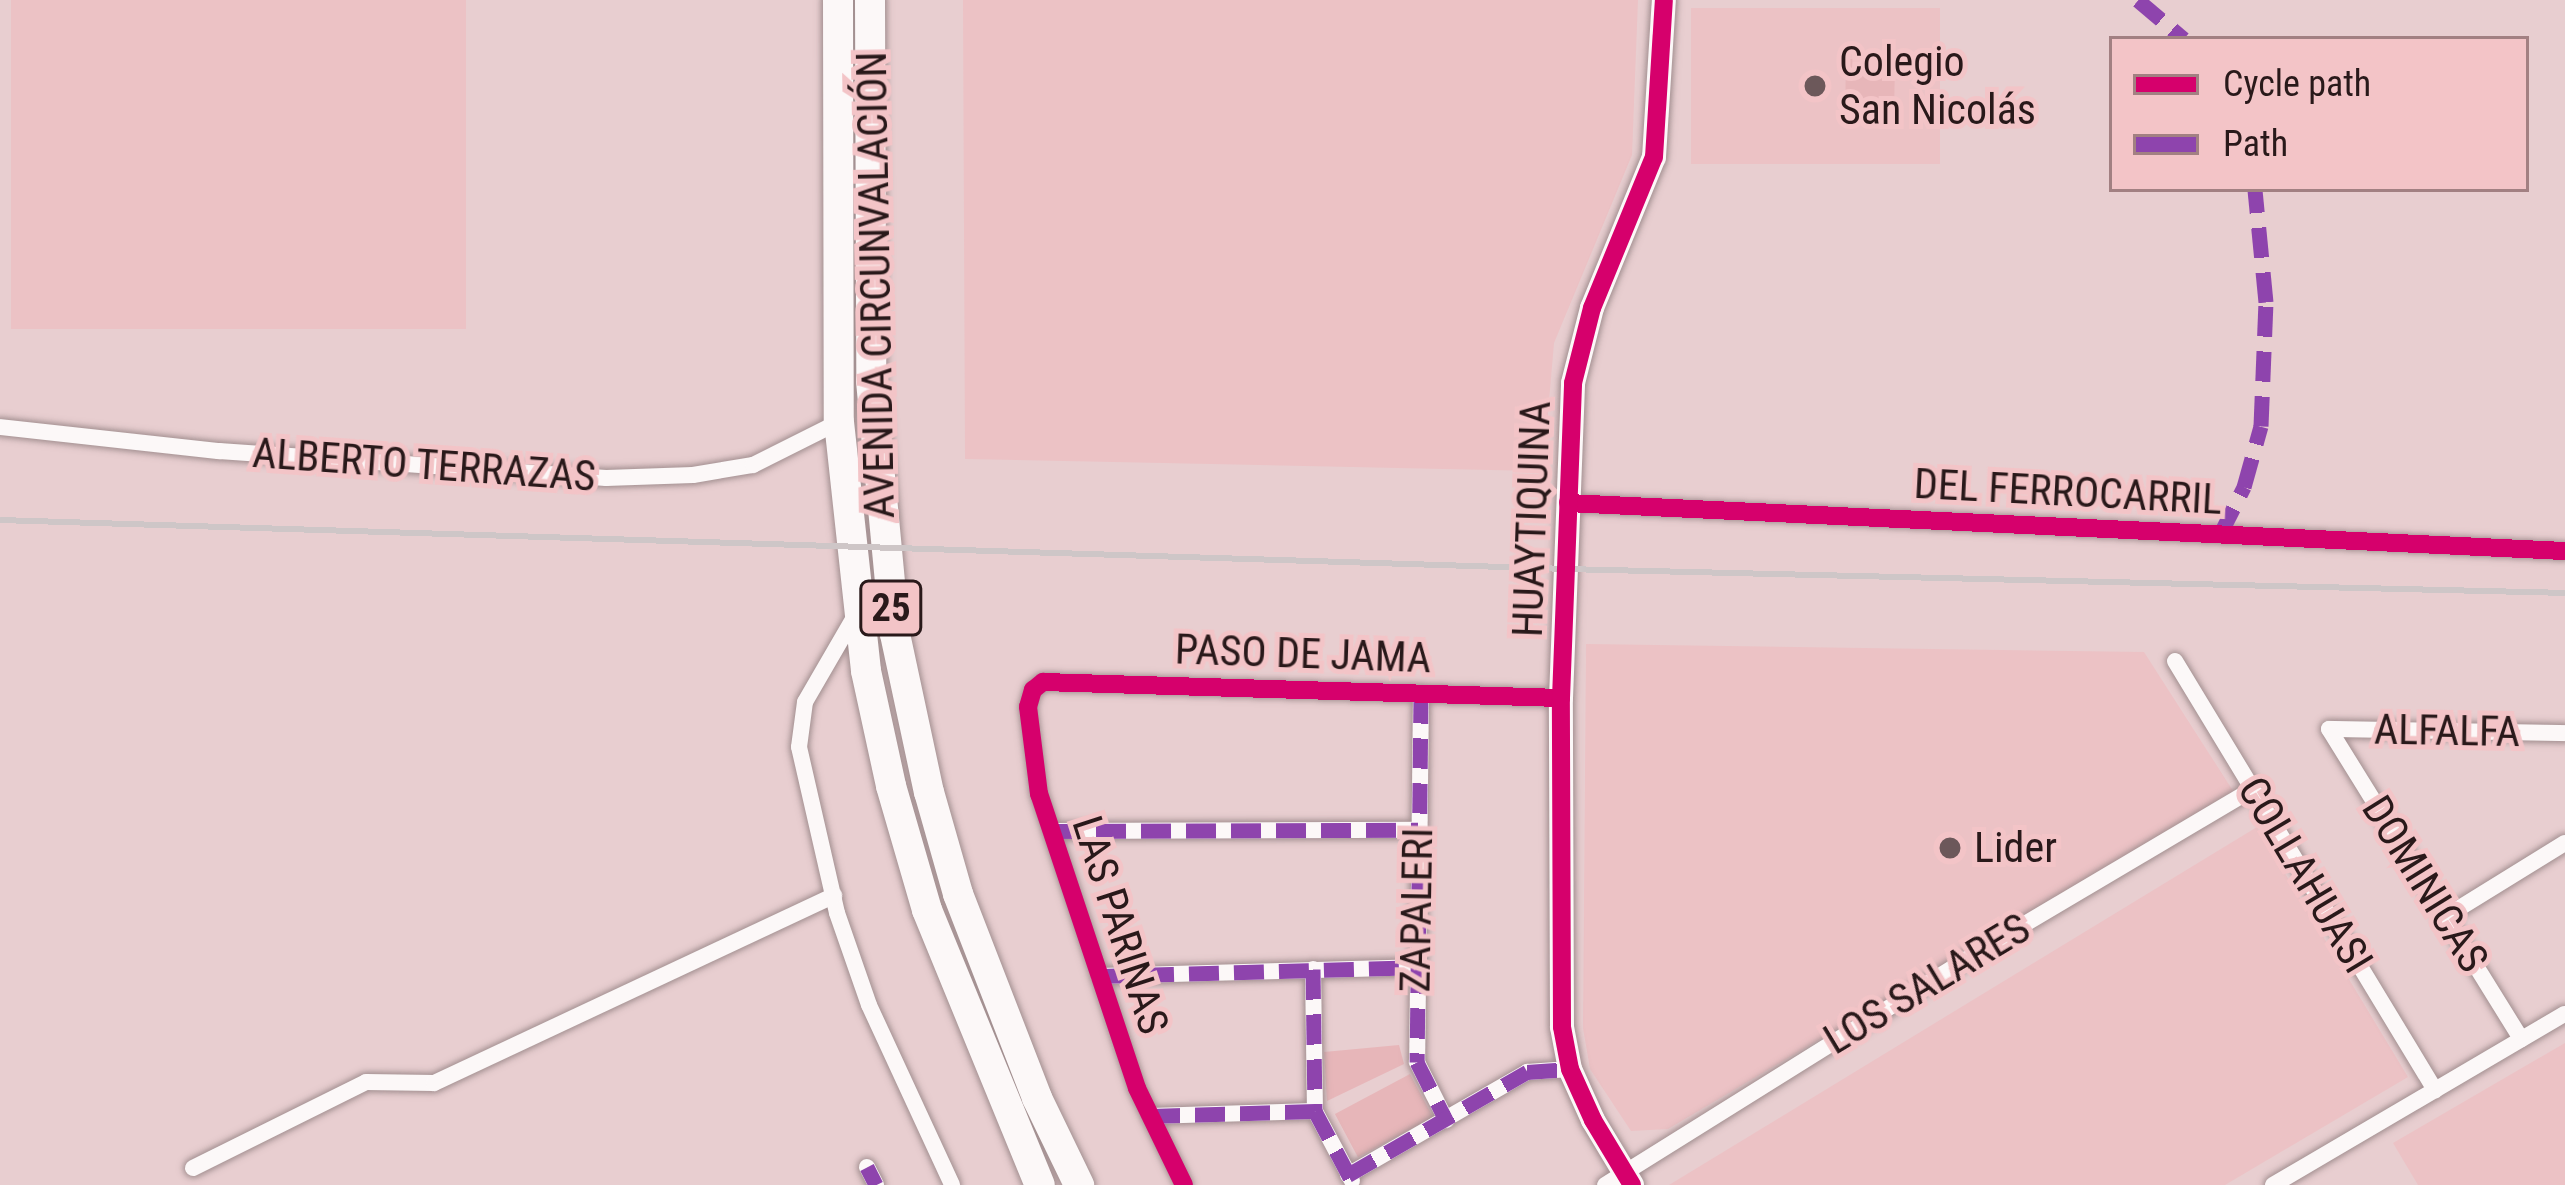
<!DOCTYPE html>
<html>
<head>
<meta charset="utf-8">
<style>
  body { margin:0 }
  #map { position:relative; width:2565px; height:1185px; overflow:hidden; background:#e8ced0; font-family:"Roboto Condensed",sans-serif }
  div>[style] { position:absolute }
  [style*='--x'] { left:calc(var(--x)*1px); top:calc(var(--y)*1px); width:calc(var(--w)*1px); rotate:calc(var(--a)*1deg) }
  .built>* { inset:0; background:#ecc2c5; transform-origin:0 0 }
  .green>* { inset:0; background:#e7b6b9; transform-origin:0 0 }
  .roads { filter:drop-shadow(0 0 3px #a28f90) drop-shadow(0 0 3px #a28f90) }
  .street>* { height:16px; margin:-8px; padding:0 8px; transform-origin:8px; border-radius:8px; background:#fcf8f8 }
  .secondary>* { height:24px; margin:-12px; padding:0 12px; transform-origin:12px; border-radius:12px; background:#fcf8f8 }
  .highway>* { height:30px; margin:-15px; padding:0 15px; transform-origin:15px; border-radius:15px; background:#fcf8f8 }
  .rail>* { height:6px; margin:-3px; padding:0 3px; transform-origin:3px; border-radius:3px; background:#cec6c7 }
  .quiet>* { height:15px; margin-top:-7.5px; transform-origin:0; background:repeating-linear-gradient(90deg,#8e44ad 0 30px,transparent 0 45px) }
  .cycleway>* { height:18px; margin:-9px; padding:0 9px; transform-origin:9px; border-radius:9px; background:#d6006c }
  .dots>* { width:33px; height:33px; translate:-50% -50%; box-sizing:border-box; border:6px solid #f3c4c7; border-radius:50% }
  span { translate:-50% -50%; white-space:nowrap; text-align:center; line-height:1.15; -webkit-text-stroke:10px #f3c4c7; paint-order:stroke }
  .shield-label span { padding:3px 9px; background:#f3c4c7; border:3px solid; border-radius:9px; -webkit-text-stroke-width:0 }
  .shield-label { font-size:39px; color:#29191a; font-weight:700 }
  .poi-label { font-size:42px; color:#29191a }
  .left { translate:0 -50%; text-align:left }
  .street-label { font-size:42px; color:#29191a }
  .legend { position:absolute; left:2109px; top:36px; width:420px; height:156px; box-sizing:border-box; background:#f3c4c7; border:3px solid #a28082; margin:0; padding:15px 21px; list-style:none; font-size:36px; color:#29191a }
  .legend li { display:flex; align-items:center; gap:24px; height:60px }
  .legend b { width:60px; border:3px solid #a28082 }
</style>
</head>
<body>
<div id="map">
  <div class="built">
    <div style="left:11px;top:0;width:455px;height:329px"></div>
    <div style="clip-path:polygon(963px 0,1638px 0,1632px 155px,1554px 343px,1543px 471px,965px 459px)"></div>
    <div style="left:1691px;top:8px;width:249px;height:156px"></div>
    <div style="clip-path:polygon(1586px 644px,2144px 652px,2235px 794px,1668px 1129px,1631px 1131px,1590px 1069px,1583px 1028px)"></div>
    <div style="clip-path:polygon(2257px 827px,2408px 1077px,2225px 1185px,1669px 1185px)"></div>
    <div style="clip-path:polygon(2565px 1043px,2565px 1185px,2418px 1185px,2393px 1143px)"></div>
  </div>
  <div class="green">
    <div style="left:1846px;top:59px;width:49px;height:62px;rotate:1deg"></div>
    <div style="clip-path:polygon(1399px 1045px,1404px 1064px,1327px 1101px,1324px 1052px)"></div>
    <div style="left:1410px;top:1074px;width:49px;height:85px;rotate:62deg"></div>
  </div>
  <div class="roads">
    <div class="street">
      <div style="--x:0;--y:427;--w:220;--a:6.3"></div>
      <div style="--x:219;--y:451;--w:388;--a:4"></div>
      <div style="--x:606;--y:478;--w:87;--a:-2"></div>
      <div style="--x:693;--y:475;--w:61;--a:-9.5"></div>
      <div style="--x:753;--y:465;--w:96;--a:-26.6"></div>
      <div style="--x:1568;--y:503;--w:998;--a:2.76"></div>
      <div style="--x:856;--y:614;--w:102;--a:120.1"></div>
      <div style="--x:805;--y:702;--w:45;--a:97.6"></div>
      <div style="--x:799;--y:747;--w:170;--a:77.1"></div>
      <div style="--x:837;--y:913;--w:97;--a:70.8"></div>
      <div style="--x:869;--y:1005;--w:198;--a:65.2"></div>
      <div style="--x:2175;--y:661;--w:502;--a:58.78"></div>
      <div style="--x:1421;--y:693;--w:369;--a:90.6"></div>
      <div style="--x:1417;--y:1062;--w:65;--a:63.4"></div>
      <div style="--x:2329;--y:729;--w:365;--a:58.2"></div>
      <div style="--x:2329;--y:729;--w:236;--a:1"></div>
      <div style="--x:1051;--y:831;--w:367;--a:-0.2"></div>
      <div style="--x:2445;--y:917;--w:141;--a:-31.7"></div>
      <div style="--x:1313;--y:969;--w:142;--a:89.2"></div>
      <div style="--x:1315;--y:1111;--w:79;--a:62.1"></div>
      <div style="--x:1099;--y:976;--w:317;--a:-1.6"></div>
      <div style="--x:1150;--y:1116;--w:165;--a:-1.7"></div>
      <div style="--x:867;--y:1167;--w:20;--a:63"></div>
      <div style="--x:193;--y:1168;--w:193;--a:-26.4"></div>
      <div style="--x:366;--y:1082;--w:68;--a:0.8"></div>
      <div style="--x:434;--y:1083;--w:442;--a:-25.1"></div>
      <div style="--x:1348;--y:1175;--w:207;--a:-29.9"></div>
      <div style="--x:1527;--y:1072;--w:43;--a:-4"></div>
      <div style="--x:1184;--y:1185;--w:108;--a:-115.9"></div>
      <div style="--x:1137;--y:1088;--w:310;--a:-108.4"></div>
      <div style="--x:1039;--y:794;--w:88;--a:-97.2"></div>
      <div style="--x:1028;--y:707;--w:18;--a:-74"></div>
      <div style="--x:1033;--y:690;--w:13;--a:-39"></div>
      <div style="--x:1043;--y:682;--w:518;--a:1.77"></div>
      <div style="--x:1605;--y:1185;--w:461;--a:-32"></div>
      <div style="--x:1996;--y:941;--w:299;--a:-30.6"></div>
      <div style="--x:2273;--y:1185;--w:338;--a:-30.4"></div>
    </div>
    <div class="secondary">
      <div style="--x:1632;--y:1185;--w:76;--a:-121"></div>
      <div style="--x:1593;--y:1120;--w:56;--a:-114.3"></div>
      <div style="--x:1570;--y:1069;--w:43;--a:-100.8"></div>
      <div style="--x:1562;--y:1027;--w:329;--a:-90.2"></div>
      <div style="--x:1561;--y:698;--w:315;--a:-87.8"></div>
      <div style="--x:1573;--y:383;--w:77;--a:-75.8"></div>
      <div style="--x:1592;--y:308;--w:163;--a:-67.7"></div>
      <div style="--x:1654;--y:157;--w:157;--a:-86.4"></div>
    </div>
    <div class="highway">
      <div style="--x:838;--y:0;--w:422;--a:89.9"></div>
      <div style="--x:839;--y:422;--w:250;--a:83.8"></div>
      <div style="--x:866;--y:671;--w:118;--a:77.7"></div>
      <div style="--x:891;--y:786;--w:129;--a:73.8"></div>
      <div style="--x:927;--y:910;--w:297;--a:67.7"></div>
      <div style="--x:870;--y:0;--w:381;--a:89.8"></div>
      <div style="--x:871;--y:381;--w:254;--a:84.6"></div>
      <div style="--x:895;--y:634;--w:162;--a:77.9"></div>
      <div style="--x:929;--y:792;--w:106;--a:74.1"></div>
      <div style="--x:958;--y:894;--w:219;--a:68.8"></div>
      <div style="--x:1037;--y:1098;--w:97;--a:64.2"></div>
    </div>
  </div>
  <div class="rail">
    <div style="--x:0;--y:520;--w:1566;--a:1.79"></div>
    <div style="--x:1565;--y:569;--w:1000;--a:1.37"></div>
  </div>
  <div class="quiet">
    <div style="--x:2138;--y:0;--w:60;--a:40.3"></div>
    <div style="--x:2220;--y:535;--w:54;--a:-63.4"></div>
    <div style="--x:2244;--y:487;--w:63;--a:-74.4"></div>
    <div style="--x:2261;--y:426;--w:124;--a:-87.7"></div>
    <div style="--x:2266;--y:302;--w:114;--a:-95.6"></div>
    <div style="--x:1421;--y:693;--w:369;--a:90.6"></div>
    <div style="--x:1417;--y:1062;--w:65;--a:63.4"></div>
    <div style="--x:1051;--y:831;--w:367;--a:-0.2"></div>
    <div style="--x:1313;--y:969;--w:142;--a:89.2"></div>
    <div style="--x:1315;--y:1111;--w:84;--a:62.2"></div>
    <div style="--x:1099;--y:976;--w:317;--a:-1.6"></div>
    <div style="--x:1150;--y:1116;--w:165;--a:-1.7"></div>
    <div style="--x:867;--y:1167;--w:20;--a:63"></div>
    <div style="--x:1348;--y:1175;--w:207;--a:-29.9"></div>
    <div style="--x:1527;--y:1072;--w:43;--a:-4"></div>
  </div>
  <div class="cycleway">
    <div style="--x:1568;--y:503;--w:998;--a:2.76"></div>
    <div style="--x:1184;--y:1185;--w:108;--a:-115.9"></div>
    <div style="--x:1137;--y:1088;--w:310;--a:-108.4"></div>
    <div style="--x:1039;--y:794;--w:88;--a:-97.2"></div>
    <div style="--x:1028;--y:707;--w:18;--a:-74"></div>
    <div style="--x:1033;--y:690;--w:13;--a:-39"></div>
    <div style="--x:1043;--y:682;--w:518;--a:1.77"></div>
    <div style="--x:1632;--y:1185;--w:76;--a:-121"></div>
    <div style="--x:1593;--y:1120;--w:56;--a:-114.3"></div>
    <div style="--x:1570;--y:1069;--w:43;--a:-100.8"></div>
    <div style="--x:1562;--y:1027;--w:329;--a:-90.2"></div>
    <div style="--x:1561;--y:698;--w:315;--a:-87.8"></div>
    <div style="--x:1573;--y:383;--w:77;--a:-75.8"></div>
    <div style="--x:1592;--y:308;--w:163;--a:-67.7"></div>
    <div style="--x:1654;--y:157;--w:157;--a:-86.4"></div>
  </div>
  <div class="dots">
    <div style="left:1815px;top:86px;background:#6c585a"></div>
    <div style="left:1950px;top:848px;background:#6c585a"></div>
  </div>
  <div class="shield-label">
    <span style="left:891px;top:608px">25</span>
  </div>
  <div class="poi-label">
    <span class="left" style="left:1839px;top:86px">Colegio<br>San Nicolás</span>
    <span class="left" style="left:1974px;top:848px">Lider</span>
  </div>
  <div class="street-label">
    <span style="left:876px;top:285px;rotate:-91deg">AVENIDA CIRCUNVALACIÓN</span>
    <span style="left:424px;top:465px;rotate:4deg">ALBERTO TERRAZAS</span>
    <span style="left:2068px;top:492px;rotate:3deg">DEL FERROCARRIL</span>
    <span style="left:1532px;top:519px;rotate:-88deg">HUAYTIQUINA</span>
    <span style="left:1303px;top:654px;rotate:2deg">PASO DE JAMA</span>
    <span style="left:2447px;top:731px;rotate:1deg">ALFALFA</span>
    <span style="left:2305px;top:875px;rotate:59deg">COLLAHUASI</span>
    <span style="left:2425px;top:884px;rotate:58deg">DOMINICAS</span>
    <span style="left:1417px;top:910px;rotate:-89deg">ZAPALERI</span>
    <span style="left:1120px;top:925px;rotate:72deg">LAS PARINAS</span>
    <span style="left:1927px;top:984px;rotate:-31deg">LOS SALARES</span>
  </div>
  <ul class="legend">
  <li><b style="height:15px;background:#d6006c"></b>Cycle path</li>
  <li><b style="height:15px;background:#8e44ad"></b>Path</li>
  </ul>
</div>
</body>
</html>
